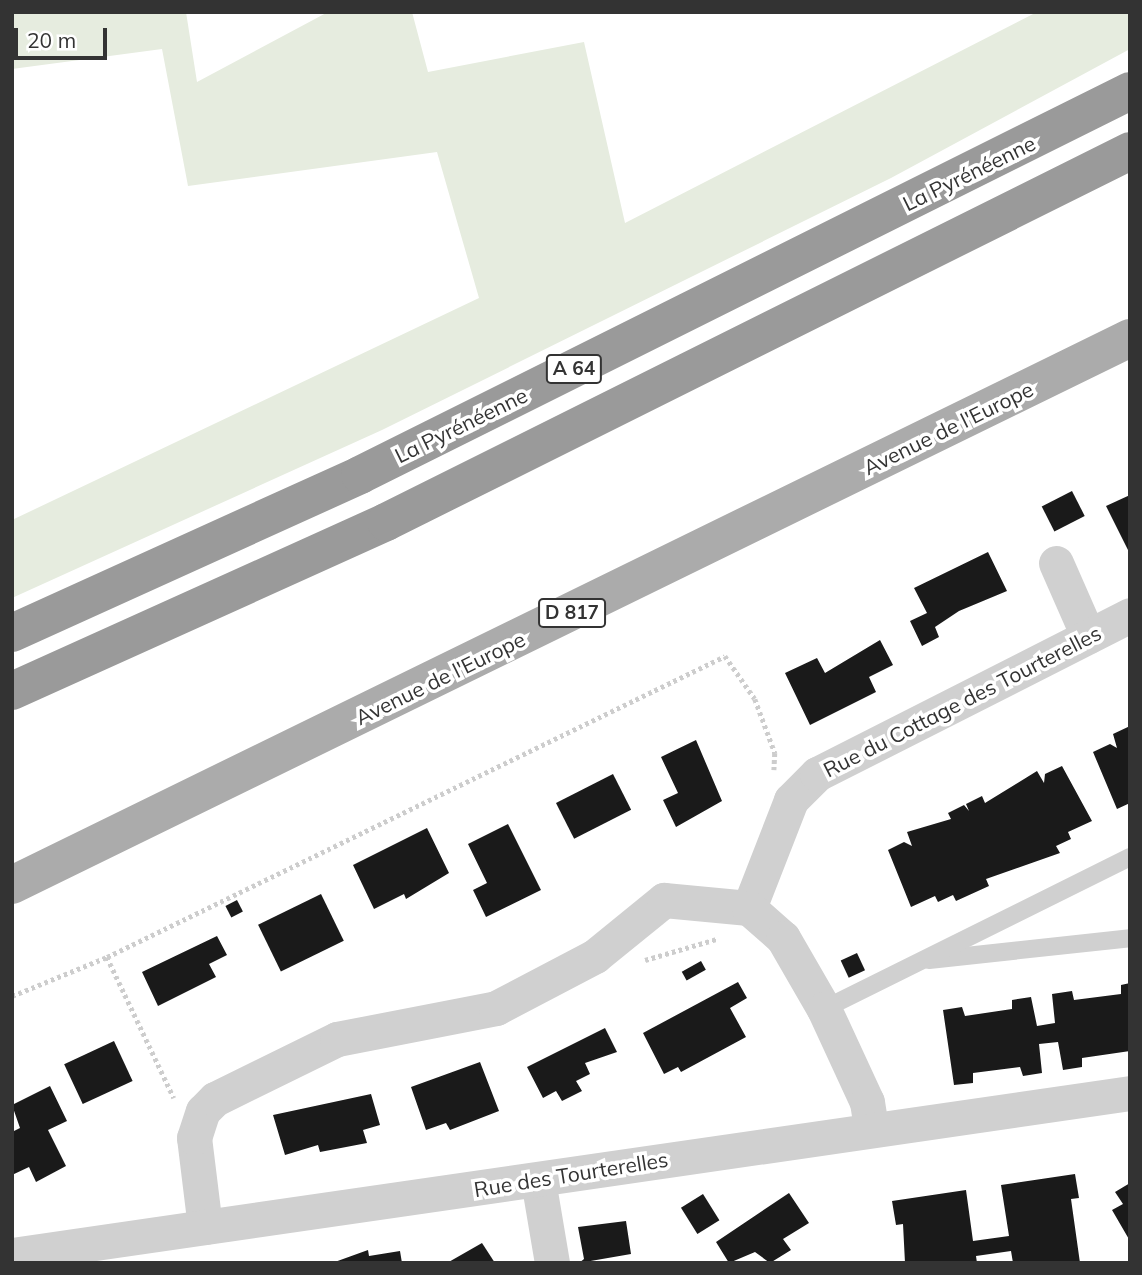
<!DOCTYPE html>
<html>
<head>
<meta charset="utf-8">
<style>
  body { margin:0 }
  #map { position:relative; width:1142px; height:1275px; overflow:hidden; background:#fff; font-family:Mulish,sans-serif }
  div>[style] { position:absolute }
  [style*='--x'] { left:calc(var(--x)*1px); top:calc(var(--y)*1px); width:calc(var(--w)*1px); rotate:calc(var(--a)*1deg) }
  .green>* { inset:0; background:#e6ecdf }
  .building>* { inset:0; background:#1a1a1a; transform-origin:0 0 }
  .path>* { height:4.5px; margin-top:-2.25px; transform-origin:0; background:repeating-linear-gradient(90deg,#cdcdcd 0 3.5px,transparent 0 7px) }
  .service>* { height:18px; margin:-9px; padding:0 9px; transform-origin:9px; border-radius:9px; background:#d0d0d0 }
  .minor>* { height:35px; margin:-17.5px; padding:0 17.5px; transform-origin:17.5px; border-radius:17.5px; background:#d0d0d0 }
  .primary>* { height:38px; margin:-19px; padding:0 19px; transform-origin:19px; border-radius:19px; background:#ababab }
  .motorway>* { height:38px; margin:-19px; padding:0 19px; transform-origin:19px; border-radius:19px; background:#9a9a9a }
  span { translate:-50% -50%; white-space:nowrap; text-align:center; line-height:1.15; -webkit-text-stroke:7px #fff; paint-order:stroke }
  .shield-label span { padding:2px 5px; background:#fff; border:2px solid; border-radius:5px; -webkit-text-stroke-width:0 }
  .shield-label { font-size:19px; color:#333; font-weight:700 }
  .street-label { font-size:21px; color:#333 }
  .frame { position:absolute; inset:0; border:14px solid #333; pointer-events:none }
  .scale { position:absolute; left:14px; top:28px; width:93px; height:32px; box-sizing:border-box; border:4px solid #333; border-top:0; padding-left:9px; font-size:21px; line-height:24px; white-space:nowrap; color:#333; -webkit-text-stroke:5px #fff; paint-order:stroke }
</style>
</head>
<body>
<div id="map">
  <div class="green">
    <div style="clip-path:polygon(12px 12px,186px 12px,197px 82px,328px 12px,412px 12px,428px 72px,584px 42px,625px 223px,1037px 12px,1130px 12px,1130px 49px,891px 178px,382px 430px,12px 598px,12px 520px,479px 298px,437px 152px,188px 186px,162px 49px,12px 69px)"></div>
  </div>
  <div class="building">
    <div style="left:1072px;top:491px;width:28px;height:34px;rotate:63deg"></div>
    <div style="clip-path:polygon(1130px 495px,1130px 554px,1106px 506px)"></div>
    <div style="clip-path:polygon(988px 552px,1007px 591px,959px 611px,935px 627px,939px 637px,922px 646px,910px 621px,927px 613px,914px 588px)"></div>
    <div style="clip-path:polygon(880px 640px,893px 665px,869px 677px,876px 692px,810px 725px,785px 673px,817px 658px,825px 673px)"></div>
    <div style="clip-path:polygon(1130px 726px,1130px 803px,1117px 809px,1093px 752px,1110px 744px,1117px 748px,1113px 734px)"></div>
    <div style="clip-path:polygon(696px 740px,722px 801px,676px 827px,663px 800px,678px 793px,661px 757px)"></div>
    <div style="clip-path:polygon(1062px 766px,1092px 821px,1068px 832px,1071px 839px,1056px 846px,1060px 853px,986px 879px,989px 886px,956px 901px,953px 895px,938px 902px,935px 896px,911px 907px,888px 850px,904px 842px,912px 846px,907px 832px,951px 819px,948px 813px,964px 805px,969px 811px,966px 804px,982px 796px,985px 803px,1037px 771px,1044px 783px,1045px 774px)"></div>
    <div style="left:613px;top:774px;width:40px;height:64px;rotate:63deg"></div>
    <div style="clip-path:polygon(508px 824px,541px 890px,486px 917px,473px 890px,487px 883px,468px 844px)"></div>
    <div style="clip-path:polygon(427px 828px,449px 873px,406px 899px,404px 894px,374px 909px,353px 865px)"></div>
    <div style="left:321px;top:894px;width:52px;height:70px;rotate:64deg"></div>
    <div style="left:237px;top:900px;width:13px;height:13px;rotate:63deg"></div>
    <div style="clip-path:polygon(217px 936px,227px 955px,209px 964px,216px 977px,158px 1006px,142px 972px)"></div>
    <div style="left:857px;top:953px;width:19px;height:18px;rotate:65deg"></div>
    <div style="left:701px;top:961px;width:10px;height:22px;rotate:61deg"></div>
    <div style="clip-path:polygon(738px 982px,747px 998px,730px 1008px,746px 1037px,681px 1072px,678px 1067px,664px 1074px,643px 1033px)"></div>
    <div style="clip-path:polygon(1130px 983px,1130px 1051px,1082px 1058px,1082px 1067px,1063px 1070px,1058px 1042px,1039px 1044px,1042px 1073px,1023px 1076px,1020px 1067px,973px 1073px,973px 1083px,954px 1085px,943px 1010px,962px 1007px,965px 1016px,1012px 1009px,1012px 1000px,1031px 997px,1037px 1026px,1055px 1023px,1052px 994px,1072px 991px,1074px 1000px,1121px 994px,1121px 985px)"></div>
    <div style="clip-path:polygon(605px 1028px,617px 1052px,585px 1063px,590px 1074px,576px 1081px,582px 1091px,562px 1101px,556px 1091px,543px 1098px,527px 1067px)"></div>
    <div style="left:114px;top:1041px;width:44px;height:55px;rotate:65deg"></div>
    <div style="clip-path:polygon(480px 1062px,499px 1111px,450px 1130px,446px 1123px,426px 1130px,411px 1087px)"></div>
    <div style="clip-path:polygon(50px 1086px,67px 1121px,48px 1130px,66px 1166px,36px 1182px,29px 1167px,12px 1175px,12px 1132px,20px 1128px,12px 1105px)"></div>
    <div style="clip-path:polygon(371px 1094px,380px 1125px,363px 1130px,367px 1143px,320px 1152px,318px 1145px,285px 1155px,273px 1115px)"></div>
    <div style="clip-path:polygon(1075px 1174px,1079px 1198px,1071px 1199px,1080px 1263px,1013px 1263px,1011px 1251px,976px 1256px,977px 1263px,905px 1263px,903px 1224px,896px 1225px,892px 1201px,966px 1190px,973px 1241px,1009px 1236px,1001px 1185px)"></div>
    <div style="clip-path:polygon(1130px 1183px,1130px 1241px,1112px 1210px,1123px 1204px,1115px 1192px)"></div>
    <div style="clip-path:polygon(789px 1193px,809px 1223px,783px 1239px,791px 1250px,770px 1263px,755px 1252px,729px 1263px,716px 1242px)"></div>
    <div style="left:703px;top:1194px;width:31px;height:26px;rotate:58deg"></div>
    <div style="clip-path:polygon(626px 1221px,631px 1254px,579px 1263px,584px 1259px,578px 1227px)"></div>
    <div style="clip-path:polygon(482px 1243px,495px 1263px,447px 1263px)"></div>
    <div style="clip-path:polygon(368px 1250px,369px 1256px,400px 1251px,402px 1263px,332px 1263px)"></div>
  </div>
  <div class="path">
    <div style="--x:107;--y:957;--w:156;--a:64.6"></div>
    <div style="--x:645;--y:960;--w:75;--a:-16.3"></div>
    <div style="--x:12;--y:996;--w:103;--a:-22.3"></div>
    <div style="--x:107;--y:957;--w:687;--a:-25.97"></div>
    <div style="--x:725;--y:656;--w:52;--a:55.1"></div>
    <div style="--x:755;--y:699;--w:58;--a:69.7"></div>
    <div style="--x:775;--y:753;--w:17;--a:93"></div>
  </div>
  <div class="service">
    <div style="--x:929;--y:960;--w:202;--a:-6.2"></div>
    <div style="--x:824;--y:1009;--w:342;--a:-26.4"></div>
  </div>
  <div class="minor">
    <div style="--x:1056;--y:563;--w:80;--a:66.3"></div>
    <div style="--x:749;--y:908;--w:116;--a:-68.7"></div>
    <div style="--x:791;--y:800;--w:37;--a:-45"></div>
    <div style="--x:817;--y:774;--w:351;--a:-26.9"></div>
    <div style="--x:538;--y:1180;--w:84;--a:80.4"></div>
    <div style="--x:205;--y:1227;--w:90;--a:-97"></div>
    <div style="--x:194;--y:1138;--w:28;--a:-72"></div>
    <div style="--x:203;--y:1111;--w:17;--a:-45"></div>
    <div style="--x:215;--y:1099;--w:136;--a:-26.2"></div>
    <div style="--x:337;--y:1039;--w:162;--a:-11"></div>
    <div style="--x:496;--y:1008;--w:112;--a:-27.7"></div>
    <div style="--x:595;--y:956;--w:89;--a:-39.1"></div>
    <div style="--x:664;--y:900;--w:85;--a:5.4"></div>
    <div style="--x:749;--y:908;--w:45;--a:41.4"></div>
    <div style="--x:783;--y:938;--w:82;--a:60"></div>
    <div style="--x:824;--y:1009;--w:102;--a:65.2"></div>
    <div style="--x:867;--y:1102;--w:26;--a:81"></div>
    <div style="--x:12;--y:1255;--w:1130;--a:-8.24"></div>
  </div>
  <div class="primary">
    <div style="--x:12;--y:885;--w:1245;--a:-26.07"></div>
  </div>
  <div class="motorway">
    <div style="--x:12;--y:633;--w:382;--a:-24.4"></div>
    <div style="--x:360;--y:475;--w:860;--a:-26.51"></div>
    <div style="--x:12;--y:691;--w:410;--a:-24.3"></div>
    <div style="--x:386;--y:522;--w:831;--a:-26.5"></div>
  </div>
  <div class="shield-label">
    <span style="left:574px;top:369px">A 64</span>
    <span style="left:572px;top:613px">D 817</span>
  </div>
  <div class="street-label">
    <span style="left:969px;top:173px;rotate:-26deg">La Pyrénéenne</span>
    <span style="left:461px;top:425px;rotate:-26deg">La Pyrénéenne</span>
    <span style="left:948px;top:428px;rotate:-26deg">Avenue de l'Europe</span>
    <span style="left:440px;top:678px;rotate:-26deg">Avenue de l'Europe</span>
    <span style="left:962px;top:701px;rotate:-27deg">Rue du Cottage des Tourterelles</span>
    <span style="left:571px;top:1174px;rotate:-9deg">Rue des Tourterelles</span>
  </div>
  <div class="frame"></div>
  <div class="scale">20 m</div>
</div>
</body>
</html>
